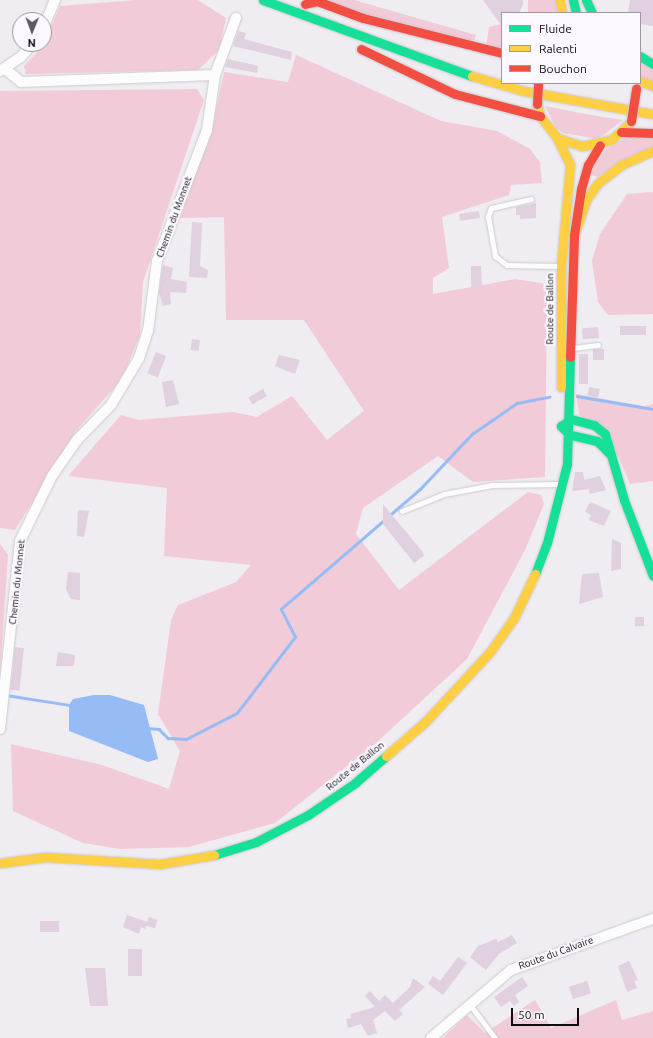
<!DOCTYPE html>
<html>
<head>
<meta charset="utf-8">
<style>
  body { margin:0 }
  #map { position:relative; width:653px; height:1038px; overflow:hidden; background:#efecf2; font-family:Ubuntu,sans-serif }
  div>[style] { position:absolute }
  [style*='--x'] { left:calc(var(--x)*1px); top:calc(var(--y)*1px); width:calc(var(--w)*1px); rotate:calc(var(--a)*1deg) }
  .green>* { inset:0; background:#f1cbd8; transform-origin:0 0 }
  .water>* { inset:0; background:#95bcf4 }
  .stream>* { height:2.5px; margin:-1.25px; padding:0 1.25px; transform-origin:1.25px; border-radius:1.25px; background:#95bcf4 }
  .building>* { inset:0; background:#e1d0df; transform-origin:0 0 }
  .roads { filter:drop-shadow(0 0 1px #cccace) drop-shadow(0 0 1px #cccace) }
  .lane>* { height:5px; margin:-2.5px; padding:0 2.5px; transform-origin:2.5px; border-radius:2.5px; background:#fdfcfd }
  .street>* { height:10px; margin:-5px; padding:0 5px; transform-origin:5px; border-radius:5px; background:#fdfcfd }
  .fast>* { height:9px; margin:-4.5px; padding:0 4.5px; transform-origin:4.5px; border-radius:4.5px; background:#16e098 }
  .slow>* { height:9px; margin:-4.5px; padding:0 4.5px; transform-origin:4.5px; border-radius:4.5px; background:#ffcf43 }
  .jam>* { height:9px; margin:-4.5px; padding:0 4.5px; transform-origin:4.5px; border-radius:4.5px; background:#f24e42 }
  .bridges { filter:drop-shadow(0 0 1px #cccace) drop-shadow(0 0 1px #cccace) }
  .jam-bridge>* { height:9px; margin:-4.5px; padding:0 4.5px; transform-origin:4.5px; border-radius:4.5px; background:#f24e42 }
  span { translate:-50% -50%; white-space:nowrap; text-align:center; line-height:1.15; -webkit-text-stroke:4px #fbf8ff; paint-order:stroke }
  .street-label { font-size:10px; color:#0e0c10 }
  .legend { position:absolute; left:501px; top:12px; width:140px; height:72px; box-sizing:border-box; background:#fbf8ff; border:1px solid #9c9a9f; margin:0; padding:5px 7px; list-style:none; font-size:12px; color:#0e0c10 }
  .legend li { display:flex; align-items:center; gap:8px; height:20px }
  .legend b { width:20px; border:1px solid #9c9a9f }
  .north { position:absolute; left:12px; top:12px; width:40px; height:40px; box-sizing:border-box; background:#fbf8ff; border:1px solid #9c9a9f; border-radius:50%; rotate:181deg; font-size:11px; font-weight:700; line-height:16px; text-align:center; color:#0e0c10 }
  .north::after { content:''; display:block; margin:auto; width:14px; height:18px; background:#5d5a5f; clip-path:polygon(50% 0,100% 100%,50% 72%,0 100%) }
  .scale { position:absolute; left:511px; top:1008px; width:68px; height:18px; box-sizing:border-box; border:2px solid #0e0c10; border-top:0; padding-left:5px; font-size:12px; line-height:14px; white-space:nowrap; color:#0e0c10; -webkit-text-stroke:3px #fbf8ff; paint-order:stroke }
</style>
</head>
<body>
<div id="map">
  <div class="green">
    <div style="clip-path:polygon(136px 0,198px 0,226px 18px,219px 50px,198px 70px,26px 74px,24px 66px,44px 45px,60px 6px)"></div>
    <div style="clip-path:polygon(314px 0,354px 0,476px 35px,473px 45px)"></div>
    <div style="left:528px;top:0;width:32px;height:13px"></div>
    <div style="clip-path:polygon(502px 24px,502px 53px,486px 48px,489px 27px)"></div>
    <div style="clip-path:polygon(296px 55px,441px 121px,497px 131px,530px 149px,540px 162px,542px 183px,511px 185px,509px 195px,442px 217px,449px 268px,433px 278px,433px 294px,515px 279px,547px 284px,545px 477px,473px 482px,438px 456px,363px 508px,356px 534px,399px 590px,528px 492px,541px 495px,544px 504px,525px 550px,467px 659px,376px 743px,275px 823px,189px 847px,120px 849px,83px 843px,13px 811px,11px 744px,102px 765px,169px 789px,180px 751px,158px 714px,171px 620px,178px 605px,236px 582px,251px 565px,164px 556px,167px 488px,68px 476px,121px 415px,139px 420px,233px 412px,257px 417px,292px 396px,327px 440px,364px 411px,304px 320px,226px 320px,224px 217px,177px 218px,212px 129px,224px 72px,288px 82px)"></div>
    <div style="clip-path:polygon(640px 59px,653px 64px,653px 86px,640px 81px)"></div>
    <div style="clip-path:polygon(197px 89px,204px 100px,143px 282px,140px 335px,122px 379px,76px 431px,15px 530px,0 528px,0 91px)"></div>
    <div style="clip-path:polygon(545px 106px,585px 114px,623px 120px,598px 139px,563px 133px,556px 128px)"></div>
    <div style="clip-path:polygon(625px 138px,653px 138px,653px 146px,598px 177px,592px 175px,591px 169px,606px 149px)"></div>
    <div style="clip-path:polygon(653px 192px,653px 314px,608px 315px,598px 302px,592px 261px,600px 234px,627px 194px)"></div>
    <div style="clip-path:polygon(576px 394px,644px 406px,653px 404px,653px 481px,630px 484px,619px 458px,579px 414px)"></div>
    <div style="clip-path:polygon(0 544px,8px 555px,0 674px)"></div>
    <div style="clip-path:polygon(535px 1000px,551px 1028px,616px 1000px,622px 1020px,653px 1011px,653px 1038px,443px 1038px,467px 1015px,485px 1033px)"></div>
  </div>
  <div class="water">
    <div style="clip-path:polygon(94px 695px,110px 695px,144px 705px,158px 759px,148px 762px,69px 731px,69px 705px,73px 699px)"></div>
  </div>
  <div class="stream">
    <div style="--x:577;--y:396;--w:77;--a:9.7"></div>
    <div style="--x:6;--y:695;--w:65;--a:8.9"></div>
    <div style="--x:146;--y:728;--w:13;--a:4"></div>
    <div style="--x:159;--y:729;--w:13;--a:45"></div>
    <div style="--x:168;--y:738;--w:18;--a:3"></div>
    <div style="--x:186;--y:739;--w:57;--a:-27"></div>
    <div style="--x:237;--y:713;--w:96;--a:-52.7"></div>
    <div style="--x:295;--y:637;--w:31;--a:-117"></div>
    <div style="--x:281;--y:609;--w:184;--a:-40.8"></div>
    <div style="--x:420;--y:489;--w:76;--a:-46.6"></div>
    <div style="--x:472;--y:434;--w:55;--a:-34.6"></div>
    <div style="--x:517;--y:403;--w:33;--a:-11"></div>
  </div>
  <div class="building">
    <div style="clip-path:polygon(483px 0,523px 0,523px 5px,519px 13px,502px 13px,502px 26px)"></div>
    <div style="clip-path:polygon(630px 0,653px 0,653px 26px,640px 24px,640px 13px,628px 13px)"></div>
    <div style="clip-path:polygon(238px 31px,246px 33px,244px 39px,292px 52px,291px 60px,233px 46px)"></div>
    <div style="clip-path:polygon(228px 59px,258px 66px,257px 73px,225px 67px)"></div>
    <div style="clip-path:polygon(536px 203px,536px 218px,520px 219px,520px 215px,516px 215px,516px 207px)"></div>
    <div style="left:479px;top:211px;width:7px;height:20px;rotate:82deg"></div>
    <div style="clip-path:polygon(192px 222px,202px 223px,200px 266px,208px 270px,207px 278px,189px 277px)"></div>
    <div style="clip-path:polygon(163px 265px,173px 268px,171px 279px,187px 282px,186px 293px,170px 292px,171px 304px,163px 306px,159px 293px)"></div>
    <div style="clip-path:polygon(471px 266px,481px 266px,482px 286px,471px 288px)"></div>
    <div style="left:646px;top:326px;width:9px;height:26px;rotate:90deg"></div>
    <div style="left:598px;top:327px;width:11px;height:16px;rotate:85deg"></div>
    <div style="left:192px;top:339px;width:8px;height:11px;rotate:7deg"></div>
    <div style="left:604px;top:349px;width:11px;height:11px;rotate:90deg"></div>
    <div style="left:156px;top:352px;width:11px;height:23px;rotate:22deg"></div>
    <div style="left:579px;top:354px;width:9px;height:30px"></div>
    <div style="clip-path:polygon(279px 355px,300px 360px,295px 374px,275px 366px)"></div>
    <div style="clip-path:polygon(173px 380px,179px 404px,166px 407px,162px 382px)"></div>
    <div style="left:589px;top:387px;width:11px;height:9px;rotate:10deg"></div>
    <div style="left:263px;top:389px;width:8px;height:17px;rotate:60deg"></div>
    <div style="clip-path:polygon(575px 472px,583px 472px,584px 480px,600px 476px,606px 490px,590px 494px,589px 489px,572px 491px)"></div>
    <div style="clip-path:polygon(590px 502px,611px 511px,604px 526px,589px 520px,591px 515px,585px 512px)"></div>
    <div style="clip-path:polygon(383px 504px,422px 551px,424px 556px,414px 563px,383px 524px)"></div>
    <div style="clip-path:polygon(78px 510px,89px 511px,84px 537px,77px 536px)"></div>
    <div style="clip-path:polygon(612px 539px,621px 543px,621px 569px,611px 571px)"></div>
    <div style="clip-path:polygon(68px 572px,80px 573px,80px 600px,71px 599px,66px 589px)"></div>
    <div style="clip-path:polygon(599px 573px,603px 597px,579px 604px,582px 574px)"></div>
    <div style="left:635px;top:617px;width:9px;height:9px"></div>
    <div style="left:15px;top:647px;width:9px;height:43px;rotate:6deg"></div>
    <div style="clip-path:polygon(58px 652px,75px 655px,74px 666px,56px 666px)"></div>
    <div style="clip-path:polygon(127px 915px,148px 922px,145px 929px,141px 927px,139px 934px,123px 927px)"></div>
    <div style="left:149px;top:917px;width:9px;height:9px;rotate:18deg"></div>
    <div style="left:40px;top:921px;width:19px;height:11px"></div>
    <div style="clip-path:polygon(512px 935px,517px 943px,499px 954px,486px 970px,470px 957px,478px 946px,496px 939px,498px 942px)"></div>
    <div style="left:128px;top:949px;width:14px;height:27px"></div>
    <div style="clip-path:polygon(458px 957px,467px 963px,443px 995px,428px 984px,433px 976px,440px 981px)"></div>
    <div style="clip-path:polygon(629px 961px,638px 980px,634px 981px,637px 988px,627px 992px,618px 966px)"></div>
    <div style="clip-path:polygon(85px 968px,105px 968px,108px 1006px,90px 1006px)"></div>
    <div style="clip-path:polygon(522px 977px,528px 986px,515px 995px,519px 1002px,514px 1006px,510px 1001px,501px 1007px,494px 997px)"></div>
    <div style="clip-path:polygon(413px 978px,425px 987px,399px 1010px,403px 1014px,395px 1021px,385px 1011px,373px 1020px,377px 1033px,368px 1036px,361px 1024px,348px 1028px,346px 1019px,351px 1018px,350px 1014px,375px 1007px,365px 996px,370px 991px,379px 1001px,385px 995px,393px 1003px,410px 987px)"></div>
    <div style="left:587px;top:981px;width:13px;height:19px;rotate:72deg"></div>
  </div>
  <div class="roads">
    <div class="lane">
      <div style="--x:531;--y:199;--w:41;--a:167.3"></div>
      <div style="--x:491;--y:208;--w:9;--a:111"></div>
      <div style="--x:488;--y:216;--w:41;--a:80.1"></div>
      <div style="--x:495;--y:256;--w:15;--a:37"></div>
      <div style="--x:507;--y:265;--w:53;--a:1.1"></div>
      <div style="--x:573;--y:348;--w:25;--a:-7"></div>
      <div style="--x:402;--y:511;--w:45;--a:-22"></div>
      <div style="--x:444;--y:494;--w:49;--a:-10.6"></div>
      <div style="--x:492;--y:485;--w:68;--a:-0.8"></div>
      <div style="--x:470;--y:1005;--w:41;--a:52.9"></div>
    </div>
    <div class="street">
      <div style="--x:44;--y:26;--w:28;--a:-67"></div>
      <div style="--x:5;--y:69;--w:21;--a:39"></div>
      <div style="--x:21;--y:82;--w:194;--a:-2.1"></div>
      <div style="--x:0;--y:71;--w:25;--a:-34"></div>
      <div style="--x:21;--y:57;--w:17;--a:-50"></div>
      <div style="--x:0;--y:729;--w:189;--a:-83.9"></div>
      <div style="--x:20;--y:541;--w:72;--a:-63.8"></div>
      <div style="--x:52;--y:476;--w:44;--a:-55.2"></div>
      <div style="--x:77;--y:440;--w:49;--a:-45.8"></div>
      <div style="--x:111;--y:405;--w:55;--a:-59.2"></div>
      <div style="--x:139;--y:358;--w:28;--a:-72"></div>
      <div style="--x:148;--y:331;--w:71;--a:-82.7"></div>
      <div style="--x:157;--y:261;--w:140;--a:-69.1"></div>
      <div style="--x:207;--y:130;--w:56;--a:-81.7"></div>
      <div style="--x:215;--y:75;--w:61;--a:-69.8"></div>
      <div style="--x:431;--y:1038;--w:105;--a:-40.4"></div>
      <div style="--x:511;--y:970;--w:151;--a:-19.8"></div>
    </div>
    <div class="fast">
      <div style="--x:263;--y:0;--w:222;--a:20"></div>
      <div style="--x:573;--y:0;--w:13;--a:77"></div>
      <div style="--x:586;--y:0;--w:14;--a:65"></div>
      <div style="--x:640;--y:56;--w:15;--a:32"></div>
      <div style="--x:611;--y:455;--w:20;--a:-135"></div>
      <div style="--x:597;--y:441;--w:28;--a:-167"></div>
      <div style="--x:570;--y:435;--w:13;--a:-135"></div>
      <div style="--x:561;--y:426;--w:12;--a:-35"></div>
      <div style="--x:571;--y:419;--w:24;--a:15"></div>
      <div style="--x:594;--y:425;--w:14;--a:39"></div>
      <div style="--x:605;--y:434;--w:69;--a:73.9"></div>
      <div style="--x:624;--y:500;--w:81;--a:69.1"></div>
      <div style="--x:535;--y:574;--w:33;--a:-69"></div>
      <div style="--x:547;--y:543;--w:81;--a:-75.8"></div>
      <div style="--x:567;--y:464;--w:107;--a:-88.4"></div>
      <div style="--x:214;--y:855;--w:44;--a:-17.2"></div>
      <div style="--x:256;--y:842;--w:59;--a:-27.4"></div>
      <div style="--x:308;--y:815;--w:57;--a:-34.2"></div>
      <div style="--x:355;--y:783;--w:41;--a:-41.1"></div>
    </div>
    <div class="slow">
      <div style="--x:560;--y:0;--w:13;--a:81"></div>
      <div style="--x:472;--y:76;--w:54;--a:16.1"></div>
      <div style="--x:524;--y:91;--w:131;--a:10.1"></div>
      <div style="--x:640;--y:81;--w:14;--a:21"></div>
      <div style="--x:537;--y:105;--w:11;--a:75"></div>
      <div style="--x:540;--y:116;--w:28;--a:52"></div>
      <div style="--x:557;--y:138;--w:26;--a:18"></div>
      <div style="--x:582;--y:146;--w:30;--a:-12"></div>
      <div style="--x:611;--y:140;--w:24;--a:-42"></div>
      <div style="--x:557;--y:138;--w:30;--a:64"></div>
      <div style="--x:570;--y:165;--w:101;--a:95.1"></div>
      <div style="--x:561;--y:266;--w:121;--a:90"></div>
      <div style="--x:574;--y:235;--w:37;--a:-71"></div>
      <div style="--x:586;--y:200;--w:19;--a:-55"></div>
      <div style="--x:597;--y:184;--w:31;--a:-38"></div>
      <div style="--x:621;--y:165;--w:35;--a:-24"></div>
      <div style="--x:386;--y:756;--w:53;--a:-41.2"></div>
      <div style="--x:426;--y:721;--w:94;--a:-47.2"></div>
      <div style="--x:490;--y:652;--w:42;--a:-54.8"></div>
      <div style="--x:514;--y:618;--w:49;--a:-64.5"></div>
      <div style="--x:0;--y:863;--w:46;--a:-7.4"></div>
      <div style="--x:46;--y:857;--w:114;--a:3.5"></div>
      <div style="--x:160;--y:864;--w:55;--a:-9.5"></div>
    </div>
    <div class="jam">
      <div style="--x:305;--y:4;--w:12;--a:-14"></div>
      <div style="--x:317;--y:1;--w:49;--a:20.3"></div>
      <div style="--x:363;--y:18;--w:143;--a:14.1"></div>
      <div style="--x:361;--y:49;--w:104;--a:25.6"></div>
      <div style="--x:455;--y:94;--w:88;--a:14.5"></div>
      <div style="--x:621;--y:132;--w:32;--a:2"></div>
      <div style="--x:570;--y:357;--w:122;--a:-88.1"></div>
      <div style="--x:574;--y:235;--w:47;--a:-81.3"></div>
      <div style="--x:581;--y:189;--w:25;--a:-74"></div>
      <div style="--x:588;--y:165;--w:23;--a:-59"></div>
    </div>
  </div>
  <div class="bridges">
    <div class="jam-bridge">
      <div style="--x:537;--y:104;--w:21;--a:-87"></div>
      <div style="--x:631;--y:121;--w:33;--a:-81"></div>
    </div>
  </div>
  <div class="street-label">
    <span style="left:174px;top:217px;rotate:-70deg">Chemin du Monnet</span>
    <span style="left:550px;top:309px;rotate:-90deg">Route de Ballon</span>
    <span style="left:17px;top:582px;rotate:-84deg">Chemin du Monnet</span>
    <span style="left:355px;top:766px;rotate:-39deg">Route de Ballon</span>
    <span style="left:556px;top:953px;rotate:-20deg">Route du Calvaire</span>
  </div>
  <ul class="legend">
  <li><b style="height:5px;background:#16e098"></b>Fluide</li>
  <li><b style="height:5px;background:#ffcf43"></b>Ralenti</li>
  <li><b style="height:5px;background:#f24e42"></b>Bouchon</li>
  </ul>
  <div class="north">N</div>
  <div class="scale">50 m</div>
</div>
</body>
</html>
